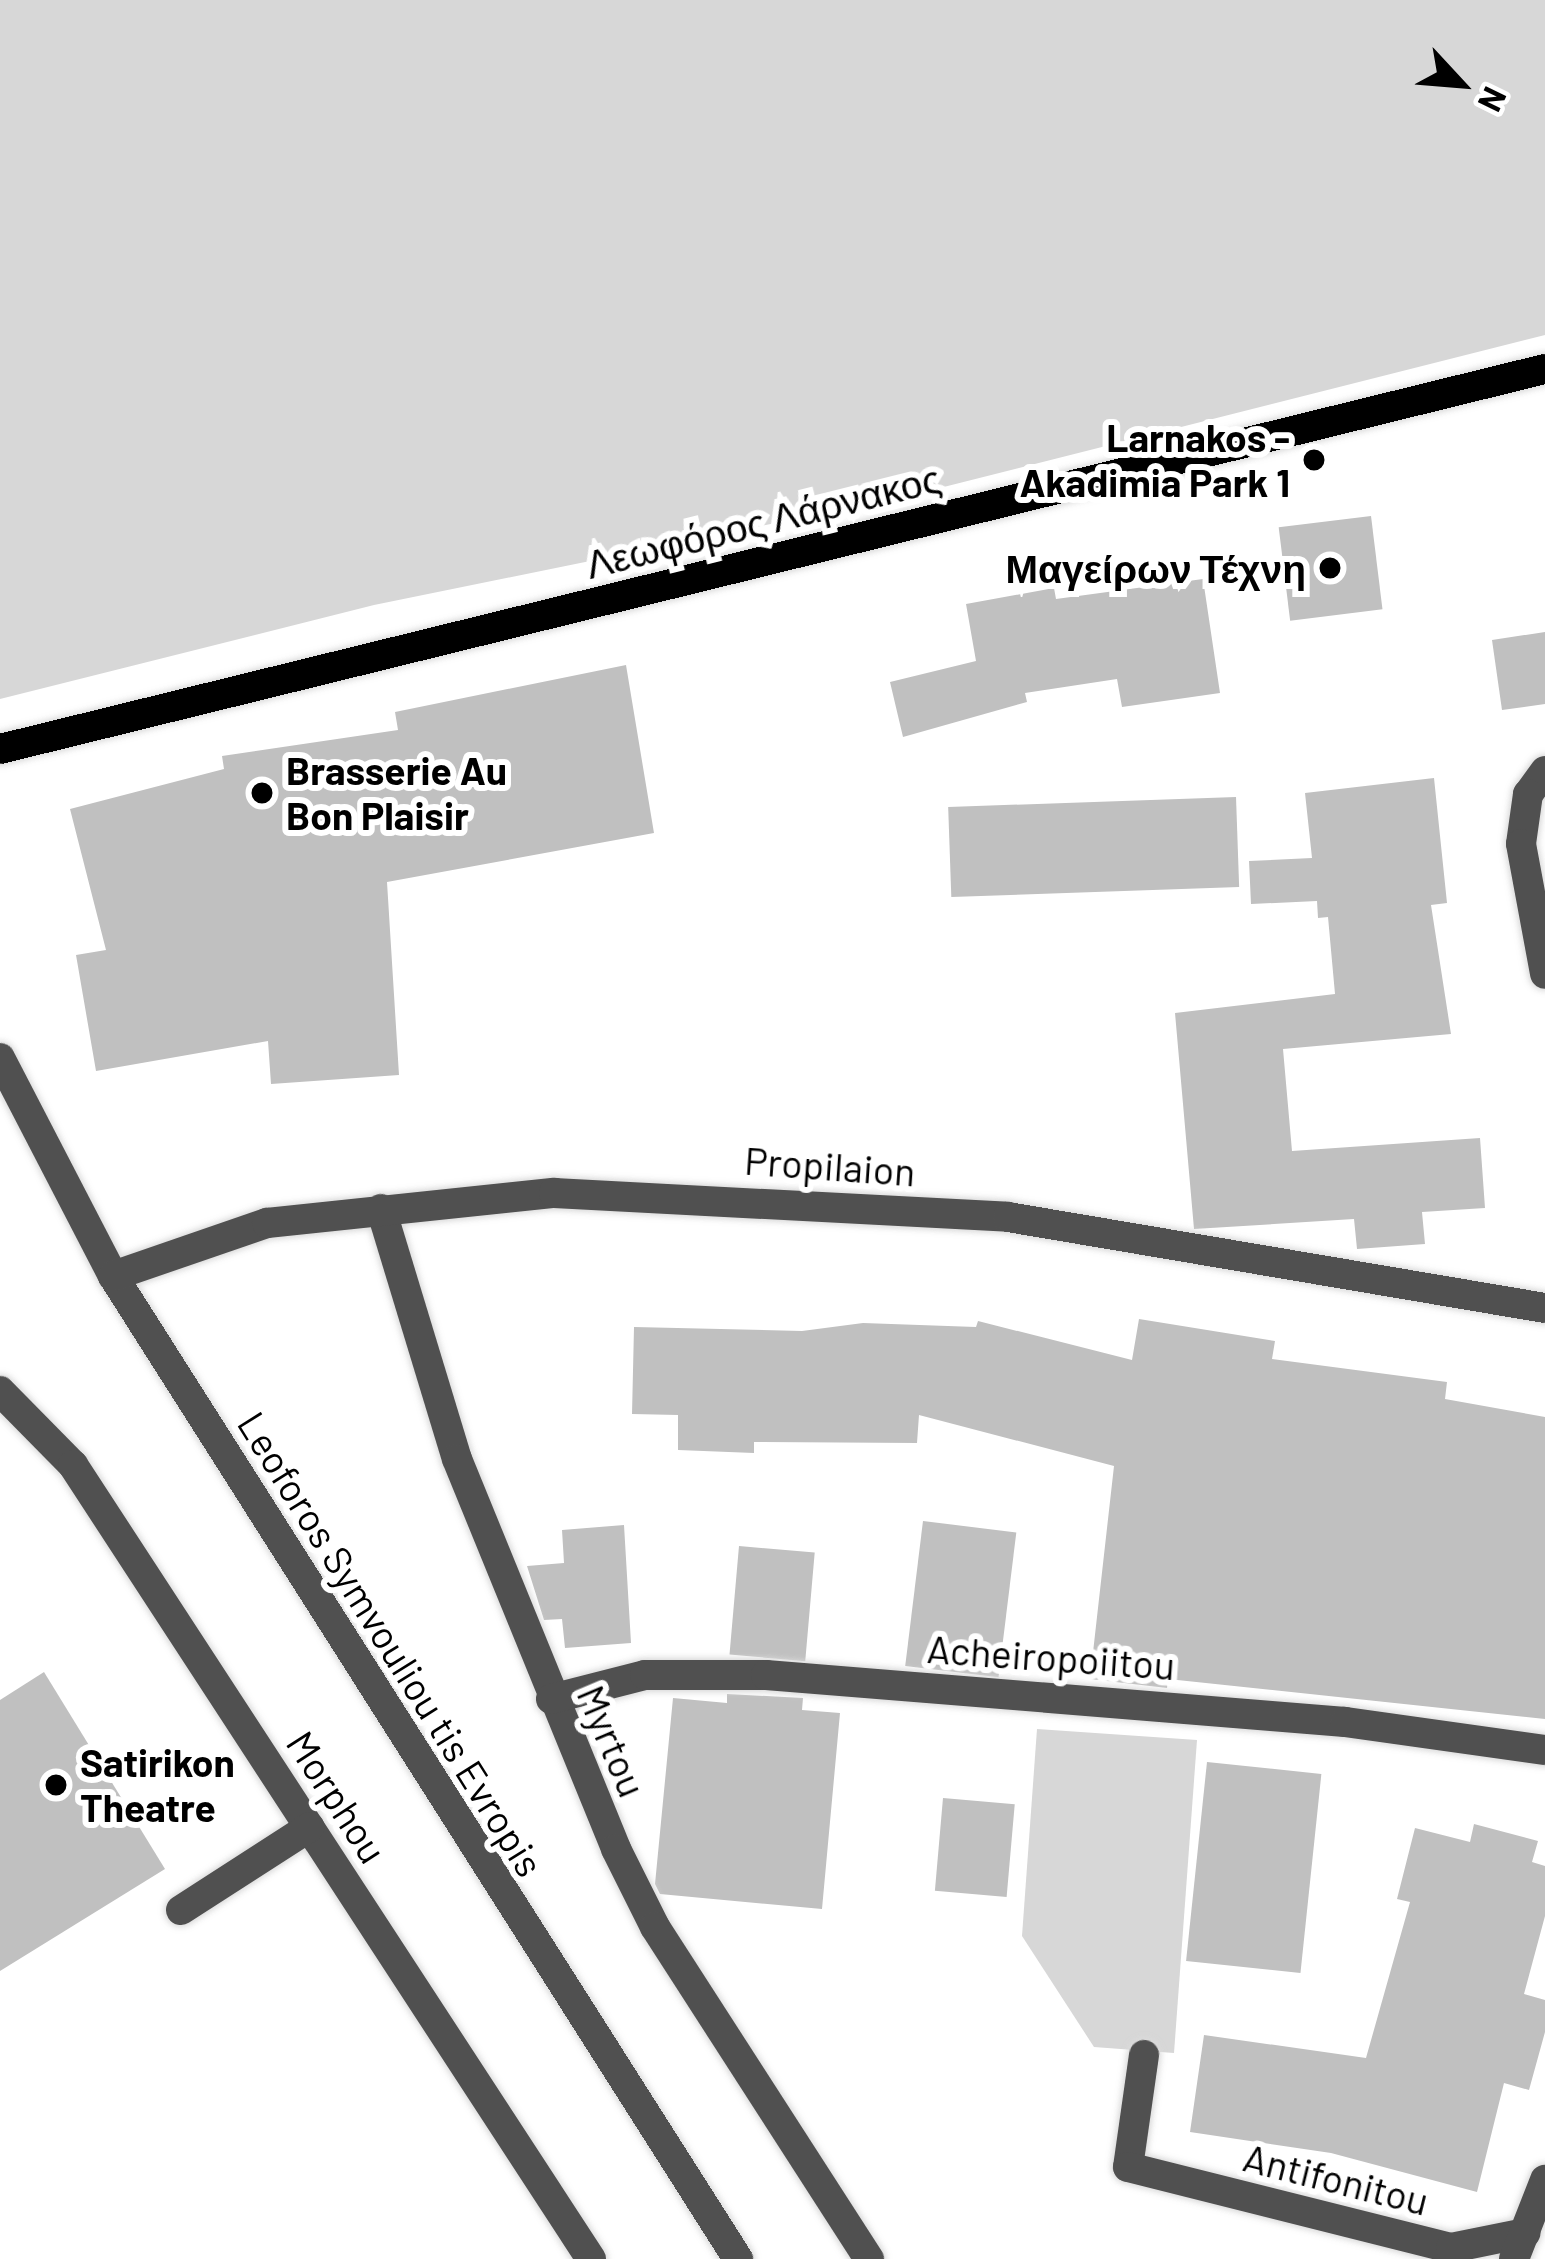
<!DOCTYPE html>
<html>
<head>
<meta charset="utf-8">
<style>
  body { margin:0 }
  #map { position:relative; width:1545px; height:2259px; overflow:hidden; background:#fff; font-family:Barlow,sans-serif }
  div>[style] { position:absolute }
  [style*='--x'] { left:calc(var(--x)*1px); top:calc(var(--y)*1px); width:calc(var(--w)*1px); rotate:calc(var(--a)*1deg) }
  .green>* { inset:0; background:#d7d7d7 }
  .building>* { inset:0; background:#c0c0c0; transform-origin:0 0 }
  .roads { filter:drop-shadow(0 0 3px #dbdbdb) drop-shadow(0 0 3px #dbdbdb) }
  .minor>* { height:30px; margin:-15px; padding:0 15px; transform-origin:15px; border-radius:15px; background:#505050 }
  .major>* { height:30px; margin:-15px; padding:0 15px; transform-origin:15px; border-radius:15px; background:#000 }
  .dots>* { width:33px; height:33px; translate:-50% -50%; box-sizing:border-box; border:6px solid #fff; border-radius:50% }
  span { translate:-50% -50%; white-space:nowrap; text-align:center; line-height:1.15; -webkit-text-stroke:12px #fff; paint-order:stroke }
  .poi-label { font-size:39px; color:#000; font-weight:700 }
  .right { translate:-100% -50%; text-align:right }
  .left { translate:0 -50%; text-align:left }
  .street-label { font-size:39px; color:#000 }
  .north { position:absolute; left:1401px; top:24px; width:120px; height:120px; -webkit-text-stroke:9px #fff; paint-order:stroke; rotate:116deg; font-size:33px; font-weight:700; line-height:48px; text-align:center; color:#000 }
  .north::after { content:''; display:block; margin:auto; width:42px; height:54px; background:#000; clip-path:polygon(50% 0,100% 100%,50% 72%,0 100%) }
</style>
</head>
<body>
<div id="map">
  <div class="green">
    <div style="clip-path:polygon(0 0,1545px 0,1545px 335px,908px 496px,374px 605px,0 699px)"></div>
    <div style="clip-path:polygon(1037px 1729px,1197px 1740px,1174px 2053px,1094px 2047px,1022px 1936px)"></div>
  </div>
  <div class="building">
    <div style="left:1371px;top:516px;width:94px;height:93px;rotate:83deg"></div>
    <div style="clip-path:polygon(1203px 579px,1220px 693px,1122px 707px,1117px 679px,1025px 693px,1027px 702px,903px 737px,890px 682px,976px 661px,966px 604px,1054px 588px,1056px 599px)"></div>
    <div style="clip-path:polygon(1545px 632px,1545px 704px,1502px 710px,1492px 640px)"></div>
    <div style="clip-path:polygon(626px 665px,654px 833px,387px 882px,399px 1075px,271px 1084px,268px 1041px,96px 1071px,76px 955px,106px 950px,70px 809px,224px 769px,222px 756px,398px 730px,395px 712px)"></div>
    <div style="clip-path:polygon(1434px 778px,1447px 903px,1431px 905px,1451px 1034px,1283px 1049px,1292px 1151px,1480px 1138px,1485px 1208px,1422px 1212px,1425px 1244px,1357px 1249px,1354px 1219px,1194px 1229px,1175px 1013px,1335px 994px,1328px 917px,1318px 918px,1317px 901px,1251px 904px,1249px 861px,1312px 858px,1305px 793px)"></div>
    <div style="left:1236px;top:797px;width:90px;height:288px;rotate:88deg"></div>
    <div style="clip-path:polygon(1139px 1319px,1275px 1341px,1272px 1359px,1447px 1382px,1445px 1399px,1545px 1417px,1545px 1719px,1168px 1679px,1167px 1688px,1090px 1679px,1114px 1466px,919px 1415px,917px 1443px,754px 1442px,754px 1453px,678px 1450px,678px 1415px,632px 1414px,634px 1327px,802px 1331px,863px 1323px,976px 1327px,978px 1321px,1132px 1360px)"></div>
    <div style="left:923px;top:1521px;width:94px;height:146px;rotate:7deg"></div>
    <div style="clip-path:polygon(624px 1525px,631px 1643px,565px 1648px,562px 1619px,544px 1620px,527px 1566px,564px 1563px,562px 1530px)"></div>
    <div style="left:739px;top:1546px;width:76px;height:109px;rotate:5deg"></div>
    <div style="clip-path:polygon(44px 1672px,165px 1869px,0 1971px,0 1700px)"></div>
    <div style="clip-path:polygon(727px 1694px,803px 1698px,802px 1710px,840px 1713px,822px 1909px,660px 1894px,655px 1884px,673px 1698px,727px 1703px)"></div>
    <div style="left:1207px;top:1762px;width:115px;height:200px;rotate:6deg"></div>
    <div style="left:943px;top:1798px;width:72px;height:93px;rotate:5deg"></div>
    <div style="clip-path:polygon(1474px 1824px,1538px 1841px,1532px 1862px,1545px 1866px,1545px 1916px,1524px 1994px,1545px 2000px,1545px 2032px,1529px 2090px,1504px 2083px,1477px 2192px,1331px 2153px,1190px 2132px,1204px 2035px,1366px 2058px,1410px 1902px,1397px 1899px,1415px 1828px,1470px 1842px)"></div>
  </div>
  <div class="roads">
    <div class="minor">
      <div style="--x:1545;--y:771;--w:29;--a:126"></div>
      <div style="--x:1528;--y:794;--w:50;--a:98"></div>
      <div style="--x:1521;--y:844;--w:132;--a:79.5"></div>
      <div style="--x:0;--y:1058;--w:246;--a:62.6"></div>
      <div style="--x:113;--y:1276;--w:1165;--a:57.55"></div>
      <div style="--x:381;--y:1209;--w:261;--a:73.1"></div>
      <div style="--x:457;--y:1459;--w:421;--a:67.8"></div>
      <div style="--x:616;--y:1849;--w:87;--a:63.4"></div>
      <div style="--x:655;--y:1927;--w:395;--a:57.2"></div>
      <div style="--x:113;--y:1276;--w:163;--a:-19"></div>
      <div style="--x:267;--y:1223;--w:289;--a:-6"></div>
      <div style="--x:554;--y:1193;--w:455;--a:3"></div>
      <div style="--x:1008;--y:1217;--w:545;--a:9.62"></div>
      <div style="--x:0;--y:1391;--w:104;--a:45.4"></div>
      <div style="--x:73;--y:1465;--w:948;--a:56.88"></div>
      <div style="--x:551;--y:1699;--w:97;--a:-14.3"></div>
      <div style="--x:645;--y:1675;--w:121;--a:0"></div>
      <div style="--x:766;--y:1675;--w:581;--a:4.64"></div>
      <div style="--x:1345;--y:1722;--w:202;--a:8"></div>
      <div style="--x:181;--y:1910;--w:153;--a:-32.8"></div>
      <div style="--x:1144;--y:2055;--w:113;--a:98.1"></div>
      <div style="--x:1128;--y:2167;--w:333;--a:14.1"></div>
      <div style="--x:1451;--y:2248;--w:76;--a:-11.5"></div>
      <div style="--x:1514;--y:2259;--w:85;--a:-68.6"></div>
    </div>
    <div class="major">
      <div style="--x:0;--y:749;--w:1591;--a:-13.82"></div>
    </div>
  </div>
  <div class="dots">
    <div style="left:1314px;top:460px;background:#000"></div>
    <div style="left:1330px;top:568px;background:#000"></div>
    <div style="left:262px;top:793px;background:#000"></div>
    <div style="left:56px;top:1785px;background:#000"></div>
  </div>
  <div class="poi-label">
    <span class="right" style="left:1290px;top:460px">Larnakos -<br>Akadimia Park 1</span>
    <span class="right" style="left:1306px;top:568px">Μαγείρων Τέχνη</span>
    <span class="left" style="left:286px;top:793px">Brasserie Au<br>Bon Plaisir</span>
    <span class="left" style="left:80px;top:1785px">Satirikon<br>Theatre</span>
  </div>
  <div class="street-label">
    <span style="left:763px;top:521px;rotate:-14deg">Λεωφόρος Λάρνακος</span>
    <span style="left:830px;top:1166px;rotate:4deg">Propilaion</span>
    <span style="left:391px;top:1644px;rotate:58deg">Leoforos Symvouliou tis Evropis</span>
    <span style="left:1051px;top:1657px;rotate:4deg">Acheiropoiitou</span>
    <span style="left:612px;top:1741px;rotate:67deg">Myrtou</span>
    <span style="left:337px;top:1797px;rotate:57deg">Morphou</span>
    <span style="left:1336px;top:2179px;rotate:14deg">Antifonitou</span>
  </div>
  <div class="north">N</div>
</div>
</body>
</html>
